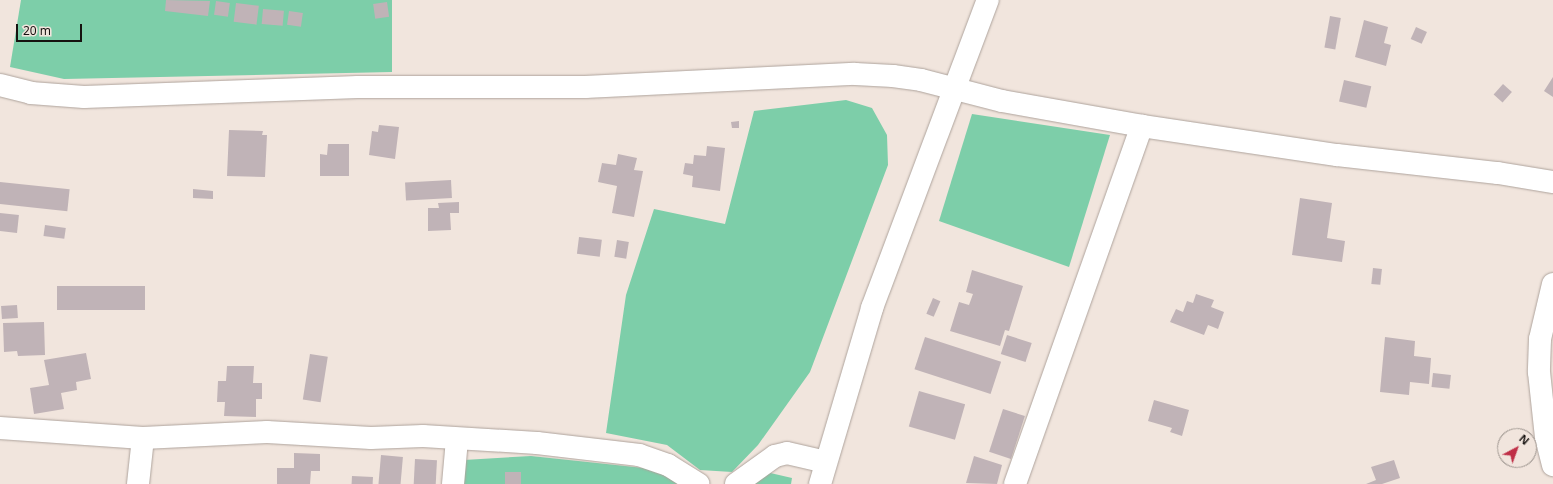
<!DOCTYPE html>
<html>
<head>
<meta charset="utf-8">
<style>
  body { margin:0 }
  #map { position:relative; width:1553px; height:484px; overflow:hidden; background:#f1e5dd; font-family:"Noto Sans",sans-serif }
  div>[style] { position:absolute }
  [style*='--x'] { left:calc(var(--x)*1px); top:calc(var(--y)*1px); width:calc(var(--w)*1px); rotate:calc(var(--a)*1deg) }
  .green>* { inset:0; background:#7dcea9 }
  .building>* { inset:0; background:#c0b3b7; transform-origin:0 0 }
  .roads { filter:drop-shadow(0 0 1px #aea39c) drop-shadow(0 0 1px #aea39c) }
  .minor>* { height:22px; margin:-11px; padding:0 11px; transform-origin:11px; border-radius:11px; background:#fff }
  span { translate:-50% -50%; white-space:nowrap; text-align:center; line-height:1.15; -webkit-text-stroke:4px #f1e5dd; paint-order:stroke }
  .north { position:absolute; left:1497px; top:428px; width:40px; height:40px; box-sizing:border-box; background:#f1e5dd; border:1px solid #99918b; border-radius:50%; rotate:41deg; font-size:11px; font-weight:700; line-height:16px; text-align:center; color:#161210 }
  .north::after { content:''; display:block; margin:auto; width:14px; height:18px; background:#bf2f47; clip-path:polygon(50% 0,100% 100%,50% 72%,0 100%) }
  .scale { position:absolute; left:16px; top:24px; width:66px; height:18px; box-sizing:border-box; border:2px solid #161210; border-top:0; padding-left:5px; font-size:12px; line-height:14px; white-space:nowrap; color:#161210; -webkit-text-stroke:3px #f1e5dd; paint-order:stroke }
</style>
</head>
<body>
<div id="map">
  <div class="green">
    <div style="clip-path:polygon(21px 0,392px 0,392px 72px,64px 79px,10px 67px)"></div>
    <div style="clip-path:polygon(846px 100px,872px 108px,887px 135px,888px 165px,810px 372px,758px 445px,732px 472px,700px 470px,667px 445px,606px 433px,626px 295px,654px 209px,725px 224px,754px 111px)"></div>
    <div style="clip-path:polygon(972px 114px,1110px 135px,1069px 267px,939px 221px)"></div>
    <div style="clip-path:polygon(531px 456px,663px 470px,678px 484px,462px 484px,464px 460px)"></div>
    <div style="clip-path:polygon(766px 472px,792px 478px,791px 484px,754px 484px)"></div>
  </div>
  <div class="building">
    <div style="clip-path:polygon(166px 0,210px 1px,208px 16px,165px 11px)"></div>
    <div style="left:216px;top:1px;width:14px;height:14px;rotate:8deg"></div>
    <div style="left:387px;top:2px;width:15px;height:14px;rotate:82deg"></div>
    <div style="left:236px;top:3px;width:23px;height:19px;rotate:7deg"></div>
    <div style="left:263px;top:9px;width:21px;height:15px;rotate:5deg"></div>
    <div style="left:289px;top:11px;width:14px;height:14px;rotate:8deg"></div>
    <div style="left:1330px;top:16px;width:11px;height:32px;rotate:10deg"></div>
    <div style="clip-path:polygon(1364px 20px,1388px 27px,1384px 43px,1391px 45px,1386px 66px,1355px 57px)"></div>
    <div style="left:1416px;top:27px;width:12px;height:13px;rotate:24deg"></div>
    <div style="clip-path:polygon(1553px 77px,1553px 97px,1544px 91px)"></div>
    <div style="left:1344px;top:80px;width:28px;height:22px;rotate:13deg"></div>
    <div style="left:1503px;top:84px;width:12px;height:14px;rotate:42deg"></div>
    <div style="clip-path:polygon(739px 121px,739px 128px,732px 128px,731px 122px)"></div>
    <div style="clip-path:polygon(379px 125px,399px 127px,395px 159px,369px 155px,372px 131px,378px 132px)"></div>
    <div style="clip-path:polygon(229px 130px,263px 131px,262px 135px,267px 135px,265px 177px,227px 176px)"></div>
    <div style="clip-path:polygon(328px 144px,349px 144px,349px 176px,320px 176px,320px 154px,327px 155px)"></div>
    <div style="clip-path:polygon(707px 146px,725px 148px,720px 191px,692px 187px,693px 176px,683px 174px,685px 163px,693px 164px,694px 155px,706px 156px)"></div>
    <div style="clip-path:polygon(618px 154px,637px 158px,634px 170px,643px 171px,634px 217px,612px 213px,617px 186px,598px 182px,602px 163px,616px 165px)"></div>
    <div style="left:451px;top:180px;width:18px;height:46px;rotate:87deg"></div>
    <div style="left:0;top:182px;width:70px;height:22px;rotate:6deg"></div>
    <div style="clip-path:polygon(193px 189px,213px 191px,213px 199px,193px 198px)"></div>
    <div style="clip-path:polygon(1300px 198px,1332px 203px,1327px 238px,1345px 241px,1342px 262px,1292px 255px)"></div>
    <div style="clip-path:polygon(459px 202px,459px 213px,450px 213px,451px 230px,428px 231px,428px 208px,439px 208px,438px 203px)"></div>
    <div style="left:0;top:213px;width:19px;height:18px;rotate:6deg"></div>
    <div style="left:45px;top:225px;width:21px;height:11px;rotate:8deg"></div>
    <div style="left:579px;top:237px;width:23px;height:17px;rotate:7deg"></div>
    <div style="left:617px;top:240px;width:12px;height:17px;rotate:9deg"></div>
    <div style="left:1373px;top:268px;width:9px;height:16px;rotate:6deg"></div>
    <div style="clip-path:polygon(972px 270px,1023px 286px,1009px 331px,1005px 330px,1000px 346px,950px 331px,959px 302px,969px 305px,973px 294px,966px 292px)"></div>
    <div style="left:145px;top:286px;width:24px;height:88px;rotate:90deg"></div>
    <div style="clip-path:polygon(1196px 294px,1214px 300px,1211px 307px,1224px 312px,1218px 329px,1208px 325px,1204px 335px,1170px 322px,1176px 309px,1183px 312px,1187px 301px,1193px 303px)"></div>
    <div style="left:933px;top:298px;width:8px;height:17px;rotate:23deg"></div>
    <div style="left:17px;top:305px;width:13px;height:16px;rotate:86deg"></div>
    <div style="clip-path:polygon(44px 322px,45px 355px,18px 356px,17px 351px,4px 352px,3px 323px)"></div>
    <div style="left:1007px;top:335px;width:26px;height:20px;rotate:18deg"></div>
    <div style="left:925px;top:337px;width:80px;height:34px;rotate:18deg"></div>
    <div style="clip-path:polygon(1385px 337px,1415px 341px,1414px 356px,1431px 358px,1429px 384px,1410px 382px,1409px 395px,1380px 392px)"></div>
    <div style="clip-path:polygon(86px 353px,91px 379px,76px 382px,77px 390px,61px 393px,64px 409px,34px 414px,30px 388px,49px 385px,44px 360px)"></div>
    <div style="left:310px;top:354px;width:18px;height:46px;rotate:9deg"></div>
    <div style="clip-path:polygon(227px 366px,254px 366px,253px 383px,262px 383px,262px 399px,256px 399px,256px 417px,224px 416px,225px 402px,217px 402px,218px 381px,226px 381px)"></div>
    <div style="left:1433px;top:373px;width:18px;height:14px;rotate:6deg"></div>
    <div style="left:919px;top:391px;width:48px;height:37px;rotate:16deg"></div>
    <div style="clip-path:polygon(1154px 400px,1189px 410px,1182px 436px,1170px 432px,1172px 428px,1148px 421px)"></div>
    <div style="left:1003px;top:409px;width:23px;height:45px;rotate:18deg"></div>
    <div style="clip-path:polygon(294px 453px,320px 454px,320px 471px,311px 471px,310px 484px,277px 484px,277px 468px,294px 468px)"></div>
    <div style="left:381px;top:455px;width:22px;height:29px;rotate:5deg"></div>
    <div style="clip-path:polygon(974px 456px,1002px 465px,997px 484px,966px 483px)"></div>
    <div style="left:415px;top:459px;width:22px;height:25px;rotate:3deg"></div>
    <div style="clip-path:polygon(1394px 460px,1400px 478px,1382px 484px,1366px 484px,1376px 480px,1371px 467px)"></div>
    <div style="left:505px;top:472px;width:16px;height:12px"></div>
    <div style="left:352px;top:476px;width:21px;height:8px;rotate:3deg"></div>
  </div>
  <div class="roads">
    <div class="minor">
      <div style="--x:0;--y:85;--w:32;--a:14"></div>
      <div style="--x:31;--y:93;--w:53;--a:4.3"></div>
      <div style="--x:84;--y:97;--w:274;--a:-2.1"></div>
      <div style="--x:358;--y:87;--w:227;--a:0"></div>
      <div style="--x:585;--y:87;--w:270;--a:-2.8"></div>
      <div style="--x:855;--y:74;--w:38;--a:3"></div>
      <div style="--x:893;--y:76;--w:28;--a:8"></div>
      <div style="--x:921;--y:80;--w:84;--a:14.5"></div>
      <div style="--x:1002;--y:101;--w:142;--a:10.1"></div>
      <div style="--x:1142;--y:126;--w:197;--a:8.5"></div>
      <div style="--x:1337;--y:155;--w:162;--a:6.4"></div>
      <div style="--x:1498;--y:173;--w:56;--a:9.3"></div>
      <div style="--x:1553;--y:284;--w:57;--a:103.3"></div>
      <div style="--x:1540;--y:339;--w:33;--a:92"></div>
      <div style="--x:1539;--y:372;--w:65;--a:83.9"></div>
      <div style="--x:1546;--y:437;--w:29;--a:76"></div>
      <div style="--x:0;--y:428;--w:143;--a:4"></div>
      <div style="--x:143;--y:438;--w:124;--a:-2.8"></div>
      <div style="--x:267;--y:432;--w:104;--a:3.3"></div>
      <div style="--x:371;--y:438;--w:52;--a:-2.2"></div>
      <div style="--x:423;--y:436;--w:114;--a:3.5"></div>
      <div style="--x:537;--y:443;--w:103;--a:6.7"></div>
      <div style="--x:639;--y:455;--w:31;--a:19"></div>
      <div style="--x:668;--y:465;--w:36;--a:32"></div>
      <div style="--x:138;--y:484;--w:46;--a:-83.8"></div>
      <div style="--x:453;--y:484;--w:45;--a:-84.9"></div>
      <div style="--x:736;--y:484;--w:48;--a:-35.7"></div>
      <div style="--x:775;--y:456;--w:12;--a:-14"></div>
      <div style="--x:787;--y:453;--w:40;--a:13"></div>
      <div style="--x:820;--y:484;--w:184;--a:-73.5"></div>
      <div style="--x:872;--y:308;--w:329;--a:-69.4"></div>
      <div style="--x:1015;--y:484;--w:380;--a:-70.5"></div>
    </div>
  </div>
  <div class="north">N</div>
  <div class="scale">20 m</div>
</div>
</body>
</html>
